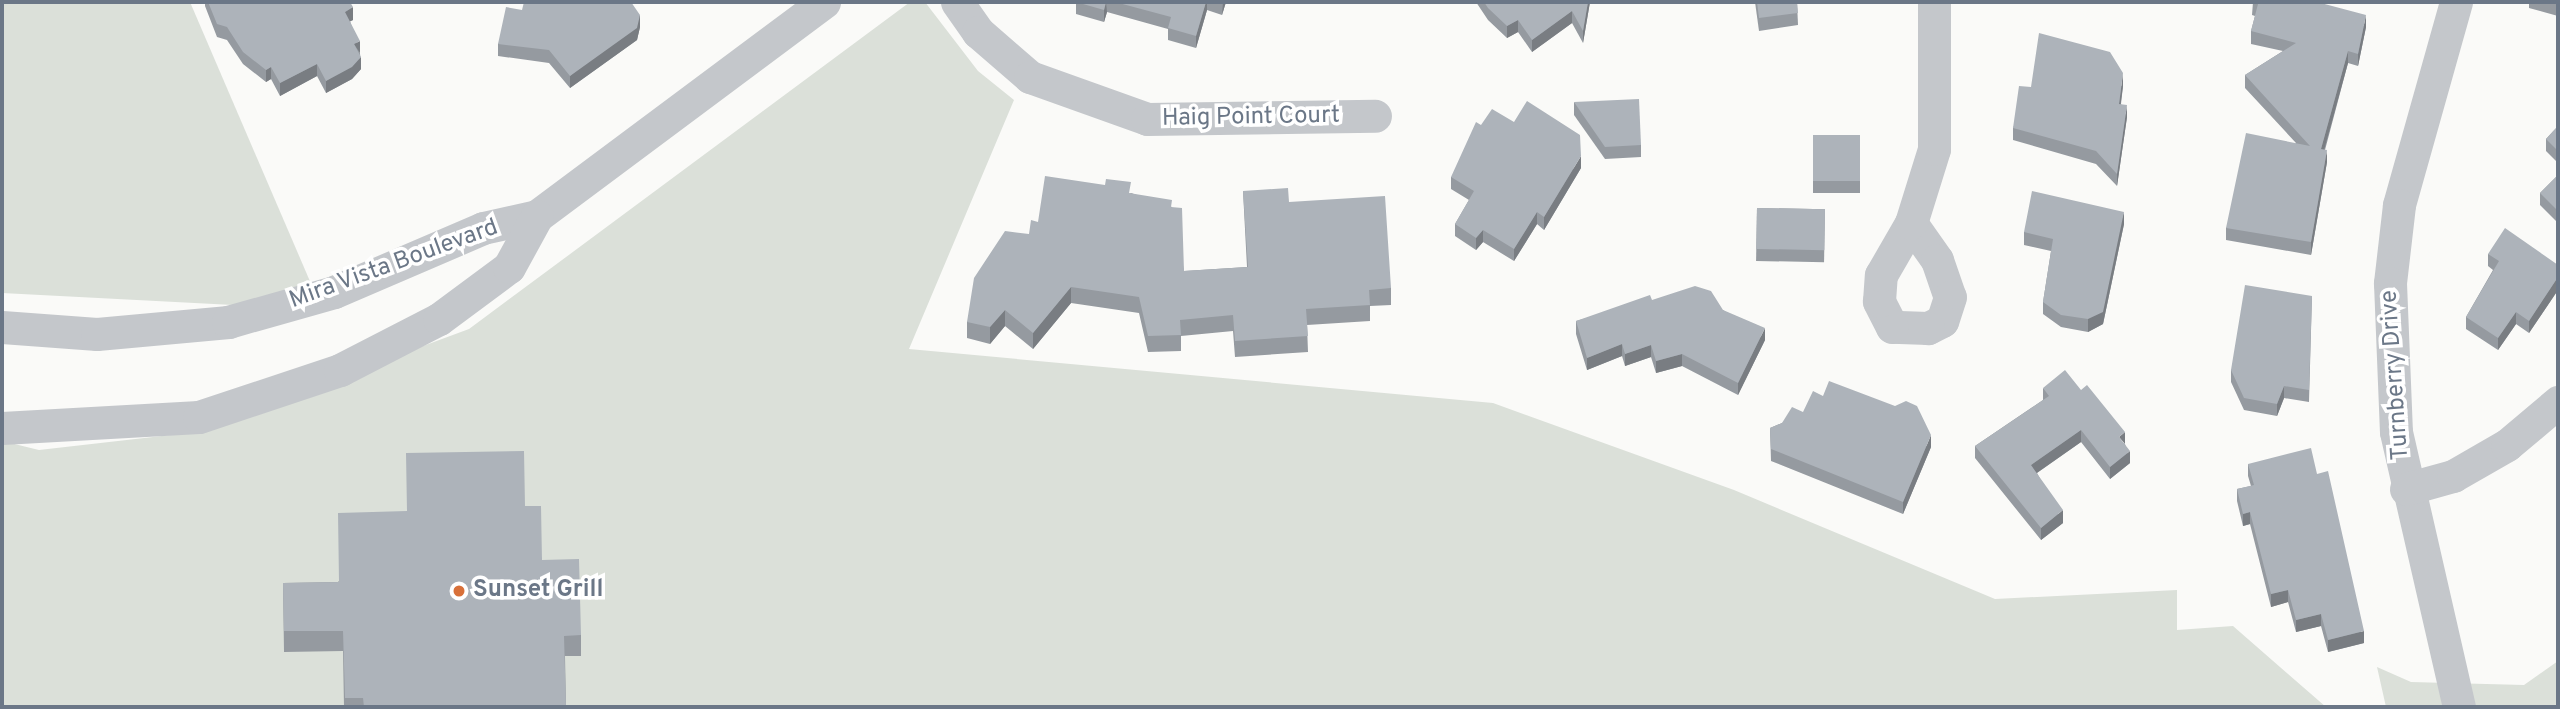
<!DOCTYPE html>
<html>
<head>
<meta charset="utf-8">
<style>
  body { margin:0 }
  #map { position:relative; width:2560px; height:709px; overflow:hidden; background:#fafaf8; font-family:Overpass,sans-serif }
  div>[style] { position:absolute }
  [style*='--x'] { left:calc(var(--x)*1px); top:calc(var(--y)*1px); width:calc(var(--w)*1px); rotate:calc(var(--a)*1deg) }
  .green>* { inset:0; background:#dbe0d9 }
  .minor>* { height:33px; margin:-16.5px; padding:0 16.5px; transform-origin:16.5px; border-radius:16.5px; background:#c4c7cb }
  .wall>* { inset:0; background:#959aa0; transform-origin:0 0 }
  .shaded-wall>* { inset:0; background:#797d82 }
  .building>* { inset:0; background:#adb3ba; transform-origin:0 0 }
  .dots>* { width:19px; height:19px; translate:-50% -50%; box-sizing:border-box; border:4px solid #fff; border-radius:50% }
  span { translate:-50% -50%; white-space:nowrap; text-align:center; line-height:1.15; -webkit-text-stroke:7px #fff; paint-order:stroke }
  .street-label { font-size:24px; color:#6b7787 }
  .poi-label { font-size:24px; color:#6b7787; font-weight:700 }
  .left { translate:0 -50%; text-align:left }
  .frame { position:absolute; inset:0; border:4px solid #6b7787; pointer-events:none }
</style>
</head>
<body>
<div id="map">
  <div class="green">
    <div style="clip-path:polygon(2px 2px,190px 2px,312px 286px,233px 305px,2px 293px)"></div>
    <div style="clip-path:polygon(910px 2px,925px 2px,978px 71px,1014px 100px,909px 349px,1493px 403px,1734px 490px,1995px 599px,2177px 590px,2177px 630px,2233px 626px,2326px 707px,2px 707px,2px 441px,39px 450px,188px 433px,469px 329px)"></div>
    <div style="clip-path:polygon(2558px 661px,2558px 707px,2386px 707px,2377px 667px,2411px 682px,2524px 685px)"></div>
  </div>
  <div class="minor">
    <div style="--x:957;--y:2;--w:37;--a:55"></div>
    <div style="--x:978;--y:32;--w:69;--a:40.9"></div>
    <div style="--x:1030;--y:77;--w:124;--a:19.7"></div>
    <div style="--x:1147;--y:119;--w:228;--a:-0.8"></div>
    <div style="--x:2456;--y:2;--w:211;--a:105.7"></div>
    <div style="--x:2399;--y:205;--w:79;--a:96.6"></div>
    <div style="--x:2390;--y:283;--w:149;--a:87.7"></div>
    <div style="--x:2396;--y:432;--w:282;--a:77.1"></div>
    <div style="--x:1911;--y:223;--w:45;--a:54.9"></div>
    <div style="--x:1937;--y:260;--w:39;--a:71"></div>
    <div style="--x:1950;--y:297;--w:25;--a:108"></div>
    <div style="--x:1942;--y:321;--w:16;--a:153"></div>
    <div style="--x:1928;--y:328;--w:36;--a:-178"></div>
    <div style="--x:1892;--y:327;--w:29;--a:-117"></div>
    <div style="--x:1879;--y:301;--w:26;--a:-86"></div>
    <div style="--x:1881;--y:275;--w:60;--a:-60"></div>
    <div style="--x:1911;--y:223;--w:77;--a:-72.7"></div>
    <div style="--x:1934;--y:149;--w:147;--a:-90"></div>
    <div style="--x:2;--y:327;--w:95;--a:4.2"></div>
    <div style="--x:97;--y:334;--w:132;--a:-5.2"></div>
    <div style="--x:228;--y:322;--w:110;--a:-15.8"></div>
    <div style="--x:334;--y:292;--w:162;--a:-23.2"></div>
    <div style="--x:483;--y:228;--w:55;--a:-12.5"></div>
    <div style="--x:537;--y:216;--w:358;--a:-36.7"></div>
    <div style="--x:2;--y:428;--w:197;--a:-3.2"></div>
    <div style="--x:199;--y:417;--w:149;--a:-18.4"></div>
    <div style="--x:340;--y:370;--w:111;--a:-27.3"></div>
    <div style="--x:439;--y:319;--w:87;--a:-36.6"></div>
    <div style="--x:509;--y:267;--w:58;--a:-61.2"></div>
    <div style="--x:2406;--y:489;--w:49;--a:-15.5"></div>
    <div style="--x:2453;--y:476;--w:62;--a:-29.9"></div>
    <div style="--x:2507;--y:445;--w:67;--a:-40.1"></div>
  </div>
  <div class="wall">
    <div style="clip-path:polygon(205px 2px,350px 2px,353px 20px,350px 21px,360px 53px,361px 69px,352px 79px,326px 93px,317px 76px,280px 96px,271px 79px,266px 82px,243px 64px,227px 40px,217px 37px,205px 6px)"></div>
    <div style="clip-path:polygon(1076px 2px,1226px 2px,1222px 15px,1207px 10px,1196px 48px,1168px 40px,1168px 29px,1107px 12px,1104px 22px,1076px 14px)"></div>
    <div style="clip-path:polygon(1476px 2px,1590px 2px,1583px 43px,1572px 23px,1532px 52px,1518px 32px,1507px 38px,1488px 20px)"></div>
    <div style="clip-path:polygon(1755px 2px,1797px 2px,1798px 25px,1759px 31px)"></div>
    <div style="clip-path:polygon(2253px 2px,2319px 3px,2366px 27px,2358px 66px,2348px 63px,2325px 150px,2327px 162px,2311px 255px,2226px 240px,2226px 228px,2296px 143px,2245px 88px,2245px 75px,2283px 51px,2251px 44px,2251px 31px,2255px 16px,2252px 15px)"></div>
    <div style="clip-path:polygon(2529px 2px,2558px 2px,2558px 16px,2529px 8px)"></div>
    <div style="clip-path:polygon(522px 10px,640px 27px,637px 40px,570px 88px,549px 63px,498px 56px,498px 44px)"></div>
    <div style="clip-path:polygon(2123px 86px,2121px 104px,2127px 117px,2117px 186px,2096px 164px,2013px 140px,2013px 128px,2031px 87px)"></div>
    <div style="clip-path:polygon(1574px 102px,1641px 145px,1641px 157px,1605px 159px,1574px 115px)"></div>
    <div style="clip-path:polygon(2558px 126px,2558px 163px,2546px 151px,2546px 139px)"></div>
    <div style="left:1813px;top:135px;width:47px;height:58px"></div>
    <div style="clip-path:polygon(1581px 168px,1544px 230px,1537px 224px,1514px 261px,1483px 242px,1476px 250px,1455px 236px,1455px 224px,1469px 200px,1451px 189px,1451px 177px)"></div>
    <div style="clip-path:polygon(2558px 175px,2558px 223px,2540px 205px,2540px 193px)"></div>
    <div style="clip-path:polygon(1243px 191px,1289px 202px,1391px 288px,1391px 305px,1370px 306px,1370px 321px,1307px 325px,1308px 352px,1235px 357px,1233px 331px,1181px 336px,1181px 351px,1148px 352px,1139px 313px,1071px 303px,1033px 349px,1005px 326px,990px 344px,967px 338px,967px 322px,1029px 234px,1131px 193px,1172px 207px,1184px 271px,1247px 267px)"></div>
    <div style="left:1757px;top:208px;width:68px;height:53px;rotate:1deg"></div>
    <div style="clip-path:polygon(2124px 224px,2103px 324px,2088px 332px,2061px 327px,2043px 314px,2043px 302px,2051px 251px,2024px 245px,2024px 232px)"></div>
    <div style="clip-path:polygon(2488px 254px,2558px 265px,2558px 290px,2529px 333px,2516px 324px,2498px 350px,2466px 329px,2466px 317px,2493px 270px,2488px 266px)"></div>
    <div style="clip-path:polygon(2312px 296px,2309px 402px,2284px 398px,2277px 416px,2244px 410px,2231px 382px,2231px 370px)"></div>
    <div style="clip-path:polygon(1652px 300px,1723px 310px,1765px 340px,1738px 395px,1682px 366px,1656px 373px,1651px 357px,1625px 366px,1622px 356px,1587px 370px,1576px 334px,1576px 321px)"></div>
    <div style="clip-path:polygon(2043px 388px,2125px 444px,2130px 463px,2110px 479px,2081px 442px,2037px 473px,2063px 523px,2041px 540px,1975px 458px,1975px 446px,2043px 400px)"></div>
    <div style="clip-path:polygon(1803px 412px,1931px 447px,1903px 514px,1771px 461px,1770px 428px,1782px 423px)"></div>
    <div style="clip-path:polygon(2248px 464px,2317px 474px,2364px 643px,2328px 652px,2321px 626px,2296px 632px,2288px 602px,2271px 607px,2250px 524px,2243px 526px,2237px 501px,2237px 489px,2251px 486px,2248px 476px)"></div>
    <div style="clip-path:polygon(525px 506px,542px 560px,581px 635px,581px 656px,565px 656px,566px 707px,344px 707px,343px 651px,284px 652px,283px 583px,338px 582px,407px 511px)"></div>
  </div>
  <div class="shaded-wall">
    <div style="clip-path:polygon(1106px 2px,1107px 12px,1104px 22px,1104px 10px)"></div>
    <div style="clip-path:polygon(1206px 2px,1207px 2px,1207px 10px,1196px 48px,1196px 36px)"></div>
    <div style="clip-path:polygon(1223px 2px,1226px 2px,1222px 15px)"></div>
    <div style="clip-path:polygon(1588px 2px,1590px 2px,1583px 43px,1583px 31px)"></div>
    <div style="clip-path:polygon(353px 7px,353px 20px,345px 24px,345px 12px)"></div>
    <div style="clip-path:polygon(1572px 11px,1572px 23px,1532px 52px,1532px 40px)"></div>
    <div style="clip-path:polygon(640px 15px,640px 27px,637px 40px,570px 88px,570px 76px)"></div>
    <div style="clip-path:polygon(2366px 15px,2366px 27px,2358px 66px,2358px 54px)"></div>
    <div style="clip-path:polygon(1518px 20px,1518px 32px,1507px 38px,1507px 26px)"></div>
    <div style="clip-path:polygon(360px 41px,360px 53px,354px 44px)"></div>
    <div style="clip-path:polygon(2348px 51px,2348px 63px,2321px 161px,2321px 149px)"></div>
    <div style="clip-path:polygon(361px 57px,361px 69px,352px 79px,326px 93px,326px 81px)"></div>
    <div style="clip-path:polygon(317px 64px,317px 76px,280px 96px,280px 83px)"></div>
    <div style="clip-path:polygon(271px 67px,271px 79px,266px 82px,266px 70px)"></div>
    <div style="clip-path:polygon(2123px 73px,2123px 86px,2119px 116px,2119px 104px)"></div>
    <div style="clip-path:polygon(2127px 105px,2127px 117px,2117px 186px,2117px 174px)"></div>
    <div style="clip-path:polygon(2327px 150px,2327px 162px,2311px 255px,2311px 242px)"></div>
    <div style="clip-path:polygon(1581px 156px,1581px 168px,1544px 230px,1544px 217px)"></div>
    <div style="clip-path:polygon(1537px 212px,1537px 224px,1514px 261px,1514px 249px)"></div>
    <div style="clip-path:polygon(2124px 212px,2124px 224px,2103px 324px,2088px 332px,2088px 319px)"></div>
    <div style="clip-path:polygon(1483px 230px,1483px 242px,1476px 250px,1476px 238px)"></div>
    <div style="clip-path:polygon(2558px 277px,2558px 290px,2529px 333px,2529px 321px)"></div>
    <div style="clip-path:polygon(1071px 287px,1071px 303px,1033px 349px,1033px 333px)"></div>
    <div style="clip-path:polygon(1005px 310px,1005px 326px,990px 344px,990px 327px)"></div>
    <div style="clip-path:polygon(2516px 312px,2516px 324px,2498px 350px,2498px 338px)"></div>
    <div style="clip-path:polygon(1765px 328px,1765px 340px,1738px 395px,1738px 383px)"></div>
    <div style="clip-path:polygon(1622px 344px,1622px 356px,1587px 370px,1587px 358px)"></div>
    <div style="clip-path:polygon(1651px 345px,1651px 357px,1625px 366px,1625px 354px)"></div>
    <div style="clip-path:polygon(1682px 354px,1682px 366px,1656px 373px,1656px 361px)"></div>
    <div style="clip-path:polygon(2284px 386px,2284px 398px,2277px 416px,2277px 404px)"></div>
    <div style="clip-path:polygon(2081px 430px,2081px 442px,2031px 477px,2031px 465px)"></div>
    <div style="clip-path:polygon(2125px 432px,2125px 444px,2119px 437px)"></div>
    <div style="clip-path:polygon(1931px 435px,1931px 447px,1903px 514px,1903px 502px)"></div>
    <div style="clip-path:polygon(2130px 451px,2130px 463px,2110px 479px,2110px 467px)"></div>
    <div style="clip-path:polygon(2063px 510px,2063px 523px,2041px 540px,2041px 528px)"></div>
    <div style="clip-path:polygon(2250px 512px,2250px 524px,2243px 526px,2243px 514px)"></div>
    <div style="clip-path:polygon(2288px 590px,2288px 602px,2271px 607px,2271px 594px)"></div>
    <div style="clip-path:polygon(2321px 614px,2321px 626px,2296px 632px,2296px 620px)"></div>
    <div style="clip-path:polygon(2364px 631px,2364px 643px,2328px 652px,2328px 640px)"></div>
  </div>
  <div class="building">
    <div style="clip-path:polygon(208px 2px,350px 2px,353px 7px,345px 12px,360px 41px,354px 44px,361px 57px,352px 67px,326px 81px,317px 64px,280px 83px,271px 67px,266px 70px,243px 52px,227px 27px,217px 24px)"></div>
    <div style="clip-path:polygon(524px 2px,631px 2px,640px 15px,637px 28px,570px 76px,549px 50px,498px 44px,506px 7px,522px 10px)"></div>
    <div style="clip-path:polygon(1076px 2px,1106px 2px,1104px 10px)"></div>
    <div style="clip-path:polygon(1115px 2px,1206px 2px,1196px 36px,1168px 28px,1171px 17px)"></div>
    <div style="clip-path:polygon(1484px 2px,1588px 2px,1583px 31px,1572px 11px,1532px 40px,1518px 20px,1507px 26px,1488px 8px)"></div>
    <div style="clip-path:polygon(1757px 2px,1797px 2px,1798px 13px,1759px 18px)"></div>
    <div style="clip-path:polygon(2253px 2px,2317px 2px,2366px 15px,2358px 54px,2348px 51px,2321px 149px,2327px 150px,2311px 242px,2226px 228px,2246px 133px,2310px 146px,2245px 75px,2296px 43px,2251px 31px,2258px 4px,2252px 3px)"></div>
    <div style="clip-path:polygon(2039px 33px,2110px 52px,2123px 73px,2119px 104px,2127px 105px,2117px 174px,2096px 151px,2013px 128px,2019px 86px,2031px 87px)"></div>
    <div style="clip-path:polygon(1639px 99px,1641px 145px,1605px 147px,1574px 102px)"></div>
    <div style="clip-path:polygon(1527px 101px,1580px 135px,1581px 156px,1544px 217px,1537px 212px,1514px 249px,1483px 230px,1476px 238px,1455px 224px,1474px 191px,1451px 177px,1476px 122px,1481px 125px,1492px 109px,1514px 122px)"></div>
    <div style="clip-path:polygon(2558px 126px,2558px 151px,2546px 139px)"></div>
    <div style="left:1813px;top:135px;width:47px;height:46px"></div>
    <div style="clip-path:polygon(2558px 175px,2558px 211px,2540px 193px)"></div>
    <div style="clip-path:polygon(1045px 176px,1105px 185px,1106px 179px,1131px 182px,1129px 193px,1172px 200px,1171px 207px,1182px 208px,1184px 271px,1248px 267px,1243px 191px,1288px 188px,1289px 202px,1385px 196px,1391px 288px,1369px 290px,1370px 305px,1306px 309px,1308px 336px,1235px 341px,1233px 315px,1180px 320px,1181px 335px,1148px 336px,1139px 297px,1071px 287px,1033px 333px,1005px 310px,990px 327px,967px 322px,974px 278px,1005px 231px,1029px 234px,1031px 220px,1038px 222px)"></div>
    <div style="clip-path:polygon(2032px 191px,2124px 212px,2103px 312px,2088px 319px,2061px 315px,2043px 302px,2053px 239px,2024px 232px)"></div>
    <div style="left:1757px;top:208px;width:68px;height:41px;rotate:1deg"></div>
    <div style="clip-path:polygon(2505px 228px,2558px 265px,2558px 277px,2529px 321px,2516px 312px,2498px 338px,2466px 317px,2499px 261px,2488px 254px)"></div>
    <div style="clip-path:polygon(2245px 285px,2312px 296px,2309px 390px,2284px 386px,2277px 404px,2244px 398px,2231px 370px)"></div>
    <div style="clip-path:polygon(1695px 286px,1711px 291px,1723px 310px,1765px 328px,1738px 383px,1682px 354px,1656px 361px,1651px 345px,1625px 354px,1622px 344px,1587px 358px,1576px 321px,1650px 295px,1652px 300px)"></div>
    <div style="clip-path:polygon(2065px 370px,2081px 390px,2087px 385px,2125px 432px,2119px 437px,2130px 451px,2110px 467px,2081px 430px,2031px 465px,2063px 510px,2041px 528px,1975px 446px,2049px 396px,2043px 388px)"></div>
    <div style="clip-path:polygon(1829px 381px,1895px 406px,1906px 401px,1917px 406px,1931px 435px,1903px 502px,1771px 449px,1770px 428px,1782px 423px,1792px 407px,1803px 412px,1813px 391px,1823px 396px)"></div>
    <div style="clip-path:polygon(2311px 448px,2317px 474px,2328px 471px,2364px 631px,2328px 640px,2321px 614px,2296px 620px,2288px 590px,2271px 594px,2250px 512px,2243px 514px,2237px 489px,2254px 485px,2248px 464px)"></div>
    <div style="clip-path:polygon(524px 451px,525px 506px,541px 506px,542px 560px,579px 559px,581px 635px,564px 636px,566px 707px,364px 707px,363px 698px,345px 698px,343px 631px,284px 631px,283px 583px,339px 582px,338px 513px,407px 511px,406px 453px)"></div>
  </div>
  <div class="dots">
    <div style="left:459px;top:591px;background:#d87039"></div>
  </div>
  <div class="street-label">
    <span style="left:1251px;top:118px;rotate:-1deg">Haig Point Court</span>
    <span style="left:394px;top:265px;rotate:-20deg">Mira Vista Boulevard</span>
    <span style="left:2396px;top:375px;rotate:-94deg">Turnberry Drive</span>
  </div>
  <div class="poi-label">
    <span class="left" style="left:473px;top:591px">Sunset Grill</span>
  </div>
  <div class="frame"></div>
</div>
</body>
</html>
